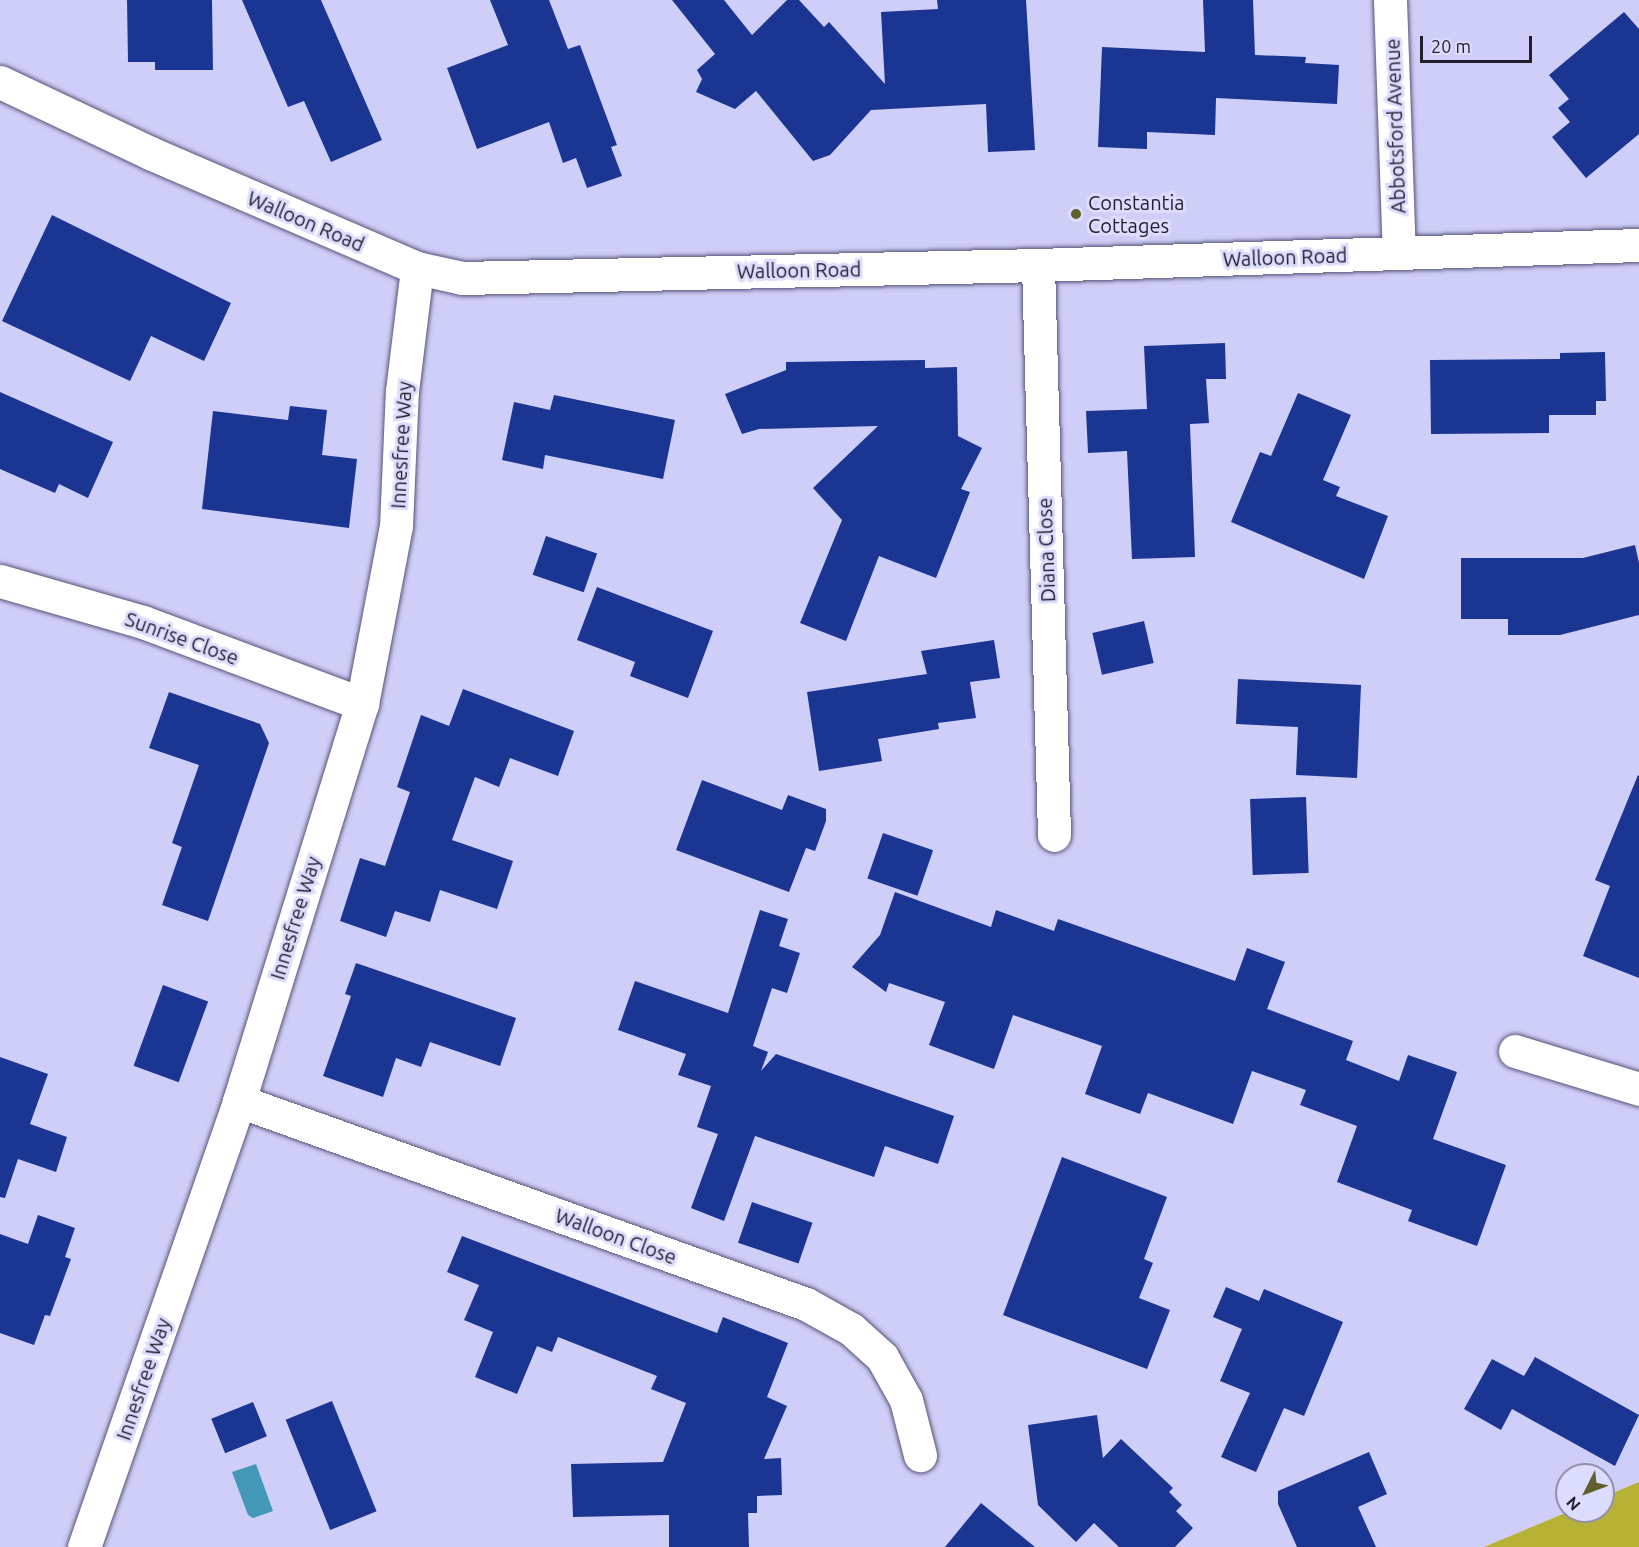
<!DOCTYPE html>
<html>
<head>
<meta charset="utf-8">
<style>
  body { margin:0 }
  #map { position:relative; width:1639px; height:1547px; overflow:hidden; background:#cfcef8; font-family:Ubuntu,sans-serif }
  div>[style] { position:absolute }
  [style*='--x'] { left:calc(var(--x)*1px); top:calc(var(--y)*1px); width:calc(var(--w)*1px); rotate:calc(var(--a)*1deg) }
  .green>* { inset:0; background:#b7b136 }
  .water>* { inset:0; background:#4398b8 }
  .building>* { inset:0; background:#1a3592; transform-origin:0 0 }
  .roads { filter:drop-shadow(0 0 2px #565478) drop-shadow(0 0 2px #565478) }
  .minor>* { height:33px; margin:-16.5px; padding:0 16.5px; transform-origin:16.5px; border-radius:16.5px; background:#fff }
  .dots>* { width:16px; height:16px; translate:-50% -50%; box-sizing:border-box; border:3px solid #dcdcfe; border-radius:50% }
  span { translate:-50% -50%; white-space:nowrap; text-align:center; line-height:1.15; -webkit-text-stroke:6px #dcdcfe; paint-order:stroke }
  .street-label { font-size:20px; color:#201f2e }
  .poi-label { font-size:20px; color:#201f2e }
  .left { translate:0 -50%; text-align:left }
  .north { position:absolute; left:1555px; top:1463px; width:60px; height:60px; box-sizing:border-box; background:#dcdcfe; border:2px solid #9190ab; border-radius:50%; rotate:228deg; font-size:16px; font-weight:700; line-height:24px; text-align:center; color:#201f2e }
  .north::after { content:''; display:block; margin:auto; width:21px; height:27px; background:#615f2b; clip-path:polygon(50% 0,100% 100%,50% 72%,0 100%) }
  .scale { position:absolute; left:1420px; top:36px; width:112px; height:27px; box-sizing:border-box; border:3px solid #201f2e; border-top:0; padding-left:8px; font-size:18px; line-height:21px; white-space:nowrap; color:#201f2e; -webkit-text-stroke:4px #dcdcfe; paint-order:stroke }
</style>
</head>
<body>
<div id="map">
  <div class="green">
    <div style="clip-path:polygon(1639px 1482px,1639px 1547px,1484px 1547px,1570px 1511px,1603px 1511px,1603px 1497px)"></div>
  </div>
  <div class="water">
    <div style="clip-path:polygon(256px 1464px,273px 1511px,253px 1518px,248px 1515px,232px 1472px)"></div>
  </div>
  <div class="building">
    <div style="clip-path:polygon(127px 0,212px 0,213px 70px,155px 70px,155px 62px,128px 62px)"></div>
    <div style="clip-path:polygon(242px 0,321px 0,382px 140px,331px 162px,304px 101px,288px 107px)"></div>
    <div style="clip-path:polygon(490px 0,549px 0,568px 49px,580px 45px,617px 145px,611px 147px,622px 176px,587px 188px,576px 158px,563px 163px,549px 122px,477px 149px,447px 68px,508px 45px)"></div>
    <div style="clip-path:polygon(672px 0,724px 0,752px 35px,787px 0,799px 0,824px 27px,829px 22px,885px 84px,881px 12px,938px 9px,937px 0,1026px 0,1035px 150px,988px 152px,986px 104px,871px 110px,830px 155px,813px 161px,756px 91px,735px 109px,696px 92px,702px 79px,697px 70px,715px 54px)"></div>
    <div style="clip-path:polygon(1203px 0,1253px 0,1255px 55px,1306px 57px,1305px 63px,1339px 65px,1337px 104px,1216px 98px,1215px 135px,1147px 132px,1147px 149px,1098px 147px,1102px 47px,1205px 52px)"></div>
    <div style="clip-path:polygon(1624px 12px,1639px 29px,1639px 134px,1586px 178px,1552px 137px,1570px 122px,1558px 108px,1569px 99px,1549px 75px)"></div>
    <div style="clip-path:polygon(52px 215px,231px 303px,204px 361px,151px 336px,130px 381px,2px 321px)"></div>
    <div style="clip-path:polygon(1225px 343px,1226px 379px,1206px 379px,1209px 423px,1190px 424px,1195px 557px,1132px 559px,1127px 451px,1088px 453px,1086px 411px,1147px 409px,1144px 346px)"></div>
    <div style="clip-path:polygon(1605px 352px,1606px 401px,1596px 401px,1596px 415px,1549px 415px,1549px 433px,1431px 434px,1430px 360px,1560px 359px,1560px 353px)"></div>
    <div style="clip-path:polygon(925px 360px,925px 368px,957px 367px,958px 436px,982px 448px,961px 489px,970px 492px,936px 578px,879px 556px,846px 641px,800px 623px,842px 520px,813px 488px,878px 426px,759px 429px,742px 434px,725px 394px,786px 370px,786px 362px)"></div>
    <div style="clip-path:polygon(0 392px,113px 442px,88px 498px,59px 484px,55px 493px,0 469px)"></div>
    <div style="clip-path:polygon(1298px 393px,1351px 415px,1323px 480px,1340px 487px,1336px 496px,1388px 516px,1364px 579px,1231px 522px,1260px 452px,1271px 456px)"></div>
    <div style="clip-path:polygon(554px 395px,675px 420px,663px 479px,545px 455px,543px 469px,502px 460px,514px 402px,550px 410px)"></div>
    <div style="clip-path:polygon(290px 406px,327px 410px,322px 455px,357px 459px,349px 528px,202px 509px,213px 411px,288px 420px)"></div>
    <div style="left:546px;top:536px;width:54px;height:41px;rotate:19deg"></div>
    <div style="clip-path:polygon(1635px 545px,1639px 563px,1639px 615px,1560px 635px,1508px 635px,1508px 619px,1461px 619px,1461px 558px,1583px 558px)"></div>
    <div style="clip-path:polygon(597px 587px,713px 631px,688px 698px,630px 676px,635px 662px,577px 640px)"></div>
    <div style="left:1144px;top:621px;width:43px;height:53px;rotate:77deg"></div>
    <div style="clip-path:polygon(994px 640px,1000px 678px,970px 682px,976px 718px,938px 723px,939px 729px,878px 739px,882px 761px,819px 771px,807px 692px,927px 674px,921px 651px)"></div>
    <div style="clip-path:polygon(1238px 679px,1361px 685px,1357px 778px,1296px 775px,1298px 727px,1236px 724px)"></div>
    <div style="clip-path:polygon(463px 689px,574px 731px,558px 776px,510px 758px,499px 787px,475px 777px,452px 840px,513px 861px,497px 909px,440px 890px,430px 922px,395px 911px,386px 937px,340px 921px,360px 858px,385px 866px,410px 792px,397px 787px,421px 715px,449px 726px)"></div>
    <div style="clip-path:polygon(169px 692px,260px 724px,269px 743px,208px 921px,162px 905px,182px 847px,172px 843px,199px 765px,149px 748px)"></div>
    <div style="clip-path:polygon(1638px 775px,1639px 776px,1639px 978px,1583px 956px,1610px 886px,1595px 880px)"></div>
    <div style="clip-path:polygon(702px 780px,782px 810px,788px 795px,826px 809px,826px 821px,815px 851px,806px 848px,789px 892px,676px 850px)"></div>
    <div style="left:1306px;top:797px;width:76px;height:56px;rotate:88deg"></div>
    <div style="left:883px;top:833px;width:53px;height:48px;rotate:19deg"></div>
    <div style="clip-path:polygon(895px 892px,991px 927px,996px 910px,1054px 931px,1058px 919px,1235px 981px,1247px 948px,1285px 962px,1267px 1009px,1353px 1041px,1346px 1060px,1399px 1081px,1408px 1055px,1457px 1072px,1433px 1139px,1506px 1165px,1477px 1246px,1408px 1221px,1412px 1210px,1337px 1182px,1357px 1126px,1300px 1105px,1306px 1090px,1252px 1071px,1233px 1124px,1148px 1093px,1140px 1114px,1085px 1094px,1102px 1046px,1013px 1015px,994px 1069px,929px 1045px,945px 1002px,889px 983px,886px 992px,852px 967px,880px 935px)"></div>
    <div style="clip-path:polygon(760px 910px,788px 919px,779px 946px,800px 953px,787px 993px,772px 988px,753px 1046px,768px 1052px,761px 1071px,776px 1054px,954px 1116px,938px 1164px,885px 1146px,874px 1177px,755px 1136px,724px 1221px,691px 1208px,718px 1134px,697px 1127px,711px 1086px,678px 1075px,686px 1054px,618px 1030px,635px 981px,728px 1013px)"></div>
    <div style="clip-path:polygon(356px 963px,516px 1018px,500px 1066px,430px 1042px,421px 1067px,396px 1058px,383px 1097px,323px 1076px,351px 996px,345px 994px)"></div>
    <div style="left:163px;top:985px;width:48px;height:86px;rotate:20deg"></div>
    <div style="clip-path:polygon(0 1057px,48px 1074px,30px 1124px,67px 1137px,56px 1172px,18px 1159px,5px 1198px,0 1197px)"></div>
    <div style="clip-path:polygon(1062px 1157px,1167px 1197px,1144px 1259px,1153px 1263px,1139px 1298px,1170px 1310px,1147px 1369px,1003px 1315px)"></div>
    <div style="left:752px;top:1202px;width:64px;height:43px;rotate:19deg"></div>
    <div style="clip-path:polygon(38px 1215px,75px 1228px,65px 1257px,71px 1259px,50px 1316px,45px 1315px,34px 1345px,0 1333px,0 1234px,28px 1244px)"></div>
    <div style="clip-path:polygon(462px 1236px,717px 1333px,723px 1317px,788px 1343px,767px 1397px,787px 1406px,764px 1459px,781px 1458px,782px 1495px,757px 1496px,757px 1513px,748px 1513px,749px 1547px,669px 1547px,669px 1515px,573px 1517px,571px 1464px,663px 1462px,686px 1403px,651px 1389px,657px 1376px,558px 1337px,552px 1352px,537px 1346px,517px 1394px,475px 1377px,493px 1332px,464px 1320px,479px 1285px,447px 1272px)"></div>
    <div style="clip-path:polygon(1226px 1287px,1259px 1301px,1264px 1289px,1343px 1322px,1304px 1416px,1284px 1408px,1256px 1472px,1221px 1457px,1250px 1393px,1220px 1381px,1242px 1329px,1213px 1317px)"></div>
    <div style="clip-path:polygon(1535px 1357px,1639px 1415px,1615px 1466px,1512px 1409px,1501px 1430px,1464px 1409px,1492px 1359px,1524px 1376px)"></div>
    <div style="left:332px;top:1401px;width:119px;height:50px;rotate:68deg"></div>
    <div style="left:253px;top:1402px;width:37px;height:45px;rotate:68deg"></div>
    <div style="clip-path:polygon(1097px 1415px,1103px 1458px,1121px 1439px,1173px 1488px,1169px 1492px,1182px 1505px,1176px 1511px,1193px 1528px,1175px 1547px,1119px 1547px,1094px 1523px,1076px 1542px,1038px 1505px,1028px 1425px)"></div>
    <div style="clip-path:polygon(1369px 1452px,1387px 1494px,1358px 1507px,1376px 1547px,1297px 1547px,1278px 1504px,1278px 1491px)"></div>
    <div style="clip-path:polygon(981px 1503px,1035px 1547px,945px 1547px)"></div>
  </div>
  <div class="roads">
    <div class="minor">
      <div style="--x:1390;--y:0;--w:253;--a:88"></div>
      <div style="--x:0;--y:82;--w:166;--a:25.3"></div>
      <div style="--x:150;--y:153;--w:291;--a:23.3"></div>
      <div style="--x:417;--y:268;--w:46;--a:12.5"></div>
      <div style="--x:462;--y:278;--w:576;--a:-1.29"></div>
      <div style="--x:1038;--y:265;--w:601;--a:-1.91"></div>
      <div style="--x:1038;--y:265;--w:570;--a:88.39"></div>
      <div style="--x:0;--y:581;--w:149;--a:16"></div>
      <div style="--x:143;--y:622;--w:234;--a:20.5"></div>
      <div style="--x:1515;--y:1051;--w:130;--a:17"></div>
      <div style="--x:239;--y:1101;--w:602;--a:19.7"></div>
      <div style="--x:806;--y:1304;--w:51;--a:29.1"></div>
      <div style="--x:851;--y:1329;--w:42;--a:42.1"></div>
      <div style="--x:882;--y:1357;--w:49;--a:60.8"></div>
      <div style="--x:906;--y:1400;--w:57;--a:75.7"></div>
      <div style="--x:84;--y:1547;--w:472;--a:-70.8"></div>
      <div style="--x:239;--y:1101;--w:416;--a:-72.8"></div>
      <div style="--x:362;--y:704;--w:181;--a:-79.2"></div>
      <div style="--x:396;--y:526;--w:135;--a:-87.5"></div>
      <div style="--x:402;--y:391;--w:124;--a:-83"></div>
    </div>
  </div>
  <div class="dots">
    <div style="left:1076px;top:214px;background:#615f2b"></div>
  </div>
  <div class="street-label">
    <span style="left:1395px;top:126px;rotate:-92deg">Abbotsford Avenue</span>
    <span style="left:306px;top:221px;rotate:23deg">Walloon Road</span>
    <span style="left:1285px;top:257px;rotate:-2deg">Walloon Road</span>
    <span style="left:799px;top:270px;rotate:-1deg">Walloon Road</span>
    <span style="left:401px;top:445px;rotate:-87deg">Innesfree Way</span>
    <span style="left:1046px;top:550px;rotate:-92deg">Diana Close</span>
    <span style="left:182px;top:638px;rotate:20deg">Sunrise Close</span>
    <span style="left:295px;top:918px;rotate:-73deg">Innesfree Way</span>
    <span style="left:616px;top:1236px;rotate:20deg">Walloon Close</span>
    <span style="left:143px;top:1379px;rotate:-71deg">Innesfree Way</span>
  </div>
  <div class="poi-label">
    <span class="left" style="left:1088px;top:214px">Constantia<br>Cottages</span>
  </div>
  <div class="north">N</div>
  <div class="scale">20 m</div>
</div>
</body>
</html>
